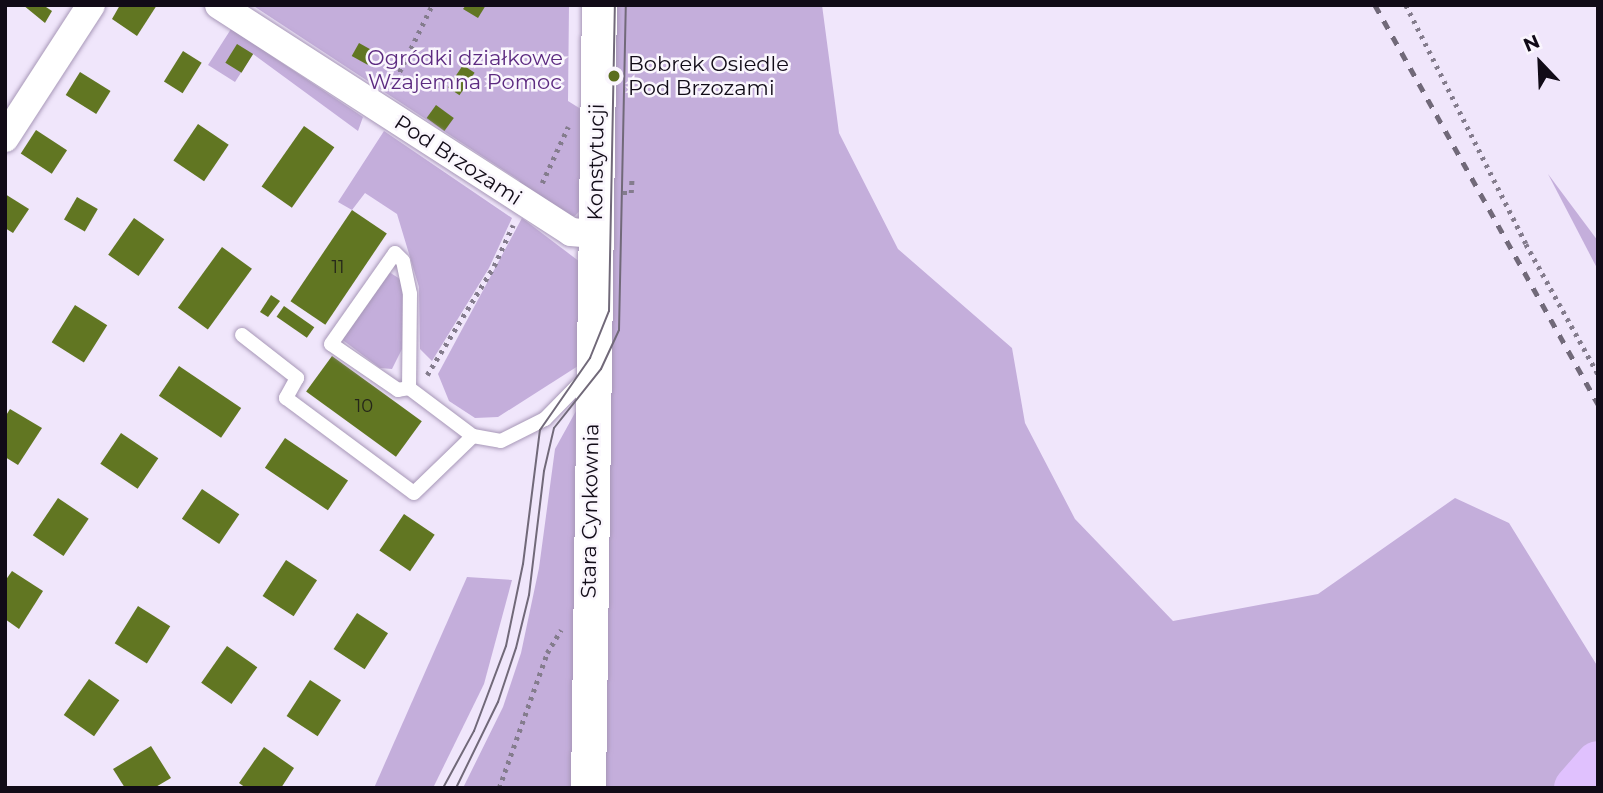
<!DOCTYPE html>
<html>
<head>
<meta charset="utf-8">
<style>
  body { margin:0 }
  #map { position:relative; width:1603px; height:793px; overflow:hidden; background:#f0e6fb; font-family:Montserrat,sans-serif }
  div>[style] { position:absolute }
  [style*='--x'] { left:calc(var(--x)*1px); top:calc(var(--y)*1px); width:calc(var(--w)*1px); rotate:calc(var(--a)*1deg) }
  .green>* { inset:0; background:#c4aedb }
  .river>* { height:44px; margin:-22px; padding:0 22px; transform-origin:22px; border-radius:22px; background:#e0c1fe }
  .building>* { inset:0; background:#617622; transform-origin:0 0 }
  .path>* { height:4.5px; margin-top:-2.25px; transform-origin:0; background:repeating-linear-gradient(90deg,#847c8d 0 3.5px,transparent 0 8.5px) }
  .roads { filter:drop-shadow(0 0 2px #a797b7) drop-shadow(0 0 2px #a797b7) }
  .service>* { height:14px; margin:-7px; padding:0 7px; transform-origin:7px; border-radius:7px; background:#fff }
  .minor>* { height:28px; margin:-14px; padding:0 14px; transform-origin:14px; border-radius:14px; background:#fff }
  .tertiary>* { height:35px; margin:-17.5px; padding:0 17.5px; transform-origin:17.5px; border-radius:17.5px; background:#fff }
  .tram>* { height:2px; margin:-1px; padding:0 1px; transform-origin:1px; border-radius:1px; background:#716979 }
  .rail>* { height:5px; margin-top:-2.5px; transform-origin:0; background:repeating-linear-gradient(90deg,#716979 0 9px,transparent 0 18px) }
  .dots>* { width:19px; height:19px; translate:-50% -50%; box-sizing:border-box; border:4px solid #faf6fd; border-radius:50% }
  span { translate:-50% -50%; white-space:nowrap; text-align:center; line-height:1.15; -webkit-text-stroke:5px #faf6fd; paint-order:stroke }
  .number-label { font-size:18px; color:#25261a }
  .number-label span { -webkit-text-stroke-width:0 }
  .park-label { font-size:21px; color:#5c2a80 }
  .poi-label { font-size:21px; color:#110b17 }
  .left { translate:0 -50%; text-align:left }
  .street-label { font-size:21px; color:#110b17 }
  .frame { position:absolute; inset:0; border:7px solid #110b17; pointer-events:none }
  .north { position:absolute; left:1505px; top:28px; width:70px; height:70px; -webkit-text-stroke:5px #faf6fd; paint-order:stroke; rotate:337deg; font-size:19px; font-weight:700; line-height:28px; text-align:center; color:#110b17 }
  .north::after { content:''; display:block; margin:auto; width:24px; height:32px; background:#110b17; clip-path:polygon(50% 0,100% 100%,50% 72%,0 100%) }
</style>
</head>
<body>
<div id="map">
  <div class="green">
    <div style="clip-path:polygon(252px 5px,569px 5px,568px 101px,584px 111px,581px 209px,575px 216px,557px 218px,515px 188px,520px 181px)"></div>
    <div style="clip-path:polygon(614px 5px,822px 5px,839px 133px,898px 249px,1012px 348px,1025px 423px,1075px 519px,1173px 621px,1318px 594px,1455px 498px,1509px 523px,1598px 667px,1598px 788px,602px 788px)"></div>
    <div style="clip-path:polygon(231px 29px,363px 117px,358px 131px,253px 54px,235px 82px,208px 65px)"></div>
    <div style="clip-path:polygon(384px 131px,512px 218px,489px 268px,432px 361px,420px 349px,419px 287px,397px 214px,365px 193px,352px 210px,338px 202px)"></div>
    <div style="clip-path:polygon(1548px 174px,1598px 241px,1598px 270px)"></div>
    <div style="clip-path:polygon(522px 218px,580px 262px,578px 366px,498px 417px,475px 418px,449px 401px,438px 374px)"></div>
    <div style="clip-path:polygon(389px 272px,400px 279px,402px 291px,402px 349px,392px 369px,380px 368px,340px 338px)"></div>
    <div style="clip-path:polygon(576px 411px,573px 788px,463px 788px,503px 707px,521px 653px,539px 568px,555px 449px)"></div>
    <div style="clip-path:polygon(467px 577px,512px 580px,484px 684px,433px 788px,374px 788px)"></div>
  </div>
  <div class="river">
    <div style="--x:1576;--y:788;--w:33;--a:-49"></div>
  </div>
  <div class="building">
    <div style="clip-path:polygon(23px 5px,43px 5px,52px 11px,45px 23px)"></div>
    <div style="clip-path:polygon(120px 5px,157px 5px,137px 36px,112px 19px)"></div>
    <div style="clip-path:polygon(466px 5px,486px 5px,478px 18px,463px 9px)"></div>
    <div style="left:359px;top:43px;width:18px;height:15px;rotate:29deg"></div>
    <div style="left:237px;top:44px;width:19px;height:22px;rotate:32deg"></div>
    <div style="left:183px;top:51px;width:22px;height:36px;rotate:32deg"></div>
    <div style="left:463px;top:65px;width:14px;height:27px;rotate:34deg"></div>
    <div style="left:80px;top:72px;width:36px;height:27px;rotate:32deg"></div>
    <div style="left:436px;top:105px;width:22px;height:16px;rotate:36deg"></div>
    <div style="left:198px;top:124px;width:37px;height:44px;rotate:34deg"></div>
    <div style="left:304px;top:126px;width:37px;height:74px;rotate:35deg"></div>
    <div style="left:36px;top:130px;width:37px;height:28px;rotate:33deg"></div>
    <div style="clip-path:polygon(5px 194px,29px 209px,13px 233px,5px 228px)"></div>
    <div style="left:77px;top:197px;width:24px;height:26px;rotate:30deg"></div>
    <div style="left:352px;top:210px;width:42px;height:110px;rotate:34deg"></div>
    <div style="left:134px;top:218px;width:37px;height:45px;rotate:35deg"></div>
    <div style="left:222px;top:247px;width:37px;height:75px;rotate:36deg"></div>
    <div style="clip-path:polygon(271px 295px,280px 301px,268px 317px,260px 312px)"></div>
    <div style="left:75px;top:305px;width:38px;height:44px;rotate:32deg"></div>
    <div style="left:284px;top:306px;width:37px;height:13px;rotate:35deg"></div>
    <div style="left:332px;top:356px;width:111px;height:44px;rotate:36deg"></div>
    <div style="left:179px;top:366px;width:75px;height:36px;rotate:34deg"></div>
    <div style="clip-path:polygon(10px 409px,42px 428px,18px 465px,5px 457px,5px 417px)"></div>
    <div style="left:121px;top:433px;width:45px;height:37px;rotate:34deg"></div>
    <div style="left:285px;top:438px;width:76px;height:36px;rotate:34deg"></div>
    <div style="left:202px;top:489px;width:45px;height:36px;rotate:34deg"></div>
    <div style="left:58px;top:498px;width:37px;height:45px;rotate:34deg"></div>
    <div style="left:404px;top:514px;width:37px;height:44px;rotate:34deg"></div>
    <div style="left:286px;top:560px;width:37px;height:43px;rotate:33deg"></div>
    <div style="clip-path:polygon(12px 571px,43px 591px,19px 629px,5px 619px,5px 581px)"></div>
    <div style="left:138px;top:606px;width:38px;height:44px;rotate:32deg"></div>
    <div style="left:357px;top:613px;width:37px;height:43px;rotate:33deg"></div>
    <div style="left:227px;top:646px;width:37px;height:45px;rotate:35deg"></div>
    <div style="left:89px;top:679px;width:37px;height:44px;rotate:35deg"></div>
    <div style="left:310px;top:680px;width:37px;height:43px;rotate:33deg"></div>
    <div style="clip-path:polygon(151px 746px,171px 778px,154px 788px,125px 788px,113px 769px)"></div>
    <div style="clip-path:polygon(264px 747px,294px 768px,281px 788px,246px 788px,239px 783px)"></div>
  </div>
  <div class="path">
    <div style="--x:1406;--y:5;--w:267;--a:63.3"></div>
    <div style="--x:1526;--y:244;--w:149;--a:61"></div>
    <div style="--x:392;--y:87;--w:91;--a:-64"></div>
    <div style="--x:542;--y:183;--w:62;--a:-65.1"></div>
    <div style="--x:623;--y:193;--w:8;--a:0"></div>
    <div style="--x:631;--y:193;--w:17;--a:-87"></div>
    <div style="--x:427;--y:375;--w:128;--a:-58.4"></div>
    <div style="--x:494;--y:266;--w:45;--a:-65.1"></div>
    <div style="--x:499;--y:788;--w:143;--a:-70.4"></div>
    <div style="--x:547;--y:653;--w:27;--a:-59"></div>
  </div>
  <div class="roads">
    <div class="service">
      <div style="--x:242;--y:335;--w:70;--a:38"></div>
      <div style="--x:297;--y:378;--w:23;--a:119"></div>
      <div style="--x:286;--y:398;--w:159;--a:36.6"></div>
      <div style="--x:414;--y:493;--w:82;--a:-44"></div>
      <div style="--x:409;--y:388;--w:11;--a:170"></div>
      <div style="--x:398;--y:390;--w:81;--a:-145.5"></div>
      <div style="--x:331;--y:344;--w:111;--a:-54.9"></div>
      <div style="--x:395;--y:253;--w:11;--a:45"></div>
      <div style="--x:403;--y:261;--w:34;--a:78"></div>
      <div style="--x:410;--y:294;--w:94;--a:90.6"></div>
      <div style="--x:409;--y:388;--w:80;--a:36.9"></div>
      <div style="--x:473;--y:436;--w:28;--a:10"></div>
      <div style="--x:501;--y:441;--w:49;--a:-26.6"></div>
      <div style="--x:545;--y:419;--w:60;--a:-45.7"></div>
    </div>
    <div class="minor">
      <div style="--x:219;--y:5;--w:419;--a:32.8"></div>
      <div style="--x:571;--y:232;--w:24;--a:5"></div>
      <div style="--x:5;--y:138;--w:158;--a:-57.1"></div>
    </div>
    <div class="tertiary">
      <div style="--x:588;--y:788;--w:783;--a:-89.2"></div>
    </div>
  </div>
  <div class="tram">
    <div style="--x:443;--y:788;--w:65;--a:-61.5"></div>
    <div style="--x:474;--y:731;--w:91;--a:-69.4"></div>
    <div style="--x:506;--y:646;--w:84;--a:-78.3"></div>
    <div style="--x:523;--y:564;--w:135;--a:-82.8"></div>
    <div style="--x:540;--y:430;--w:88;--a:-55.2"></div>
    <div style="--x:590;--y:358;--w:51;--a:-68"></div>
    <div style="--x:609;--y:311;--w:306;--a:-88.9"></div>
    <div style="--x:456;--y:788;--w:96;--a:-64"></div>
    <div style="--x:498;--y:702;--w:57;--a:-71.6"></div>
    <div style="--x:516;--y:648;--w:55;--a:-76.2"></div>
    <div style="--x:529;--y:595;--w:125;--a:-83.1"></div>
    <div style="--x:544;--y:471;--w:44;--a:-76.9"></div>
    <div style="--x:554;--y:428;--w:75;--a:-51.5"></div>
    <div style="--x:601;--y:369;--w:43;--a:-65.2"></div>
    <div style="--x:619;--y:330;--w:325;--a:-88.8"></div>
  </div>
  <div class="rail">
    <div style="--x:1375;--y:5;--w:457;--a:60.8"></div>
  </div>
  <div class="dots">
    <div style="left:614px;top:76px;background:#5b6f1e"></div>
  </div>
  <div class="number-label">
    <span style="left:338px;top:267px">11</span>
    <span style="left:364px;top:406px">10</span>
  </div>
  <div class="park-label">
    <span style="left:465px;top:70px">Ogródki działkowe<br>Wzajemna Pomoc</span>
  </div>
  <div class="poi-label">
    <span class="left" style="left:628px;top:76px">Bobrek Osiedle<br>Pod Brzozami</span>
  </div>
  <div class="street-label">
    <span style="left:458px;top:160px;rotate:33deg">Pod Brzozami</span>
    <span style="left:596px;top:162px;rotate:-89deg">Konstytucji</span>
    <span style="left:590px;top:511px;rotate:-89deg">Stara Cynkownia</span>
  </div>
  <div class="frame"></div>
  <div class="north">N</div>
</div>
</body>
</html>
